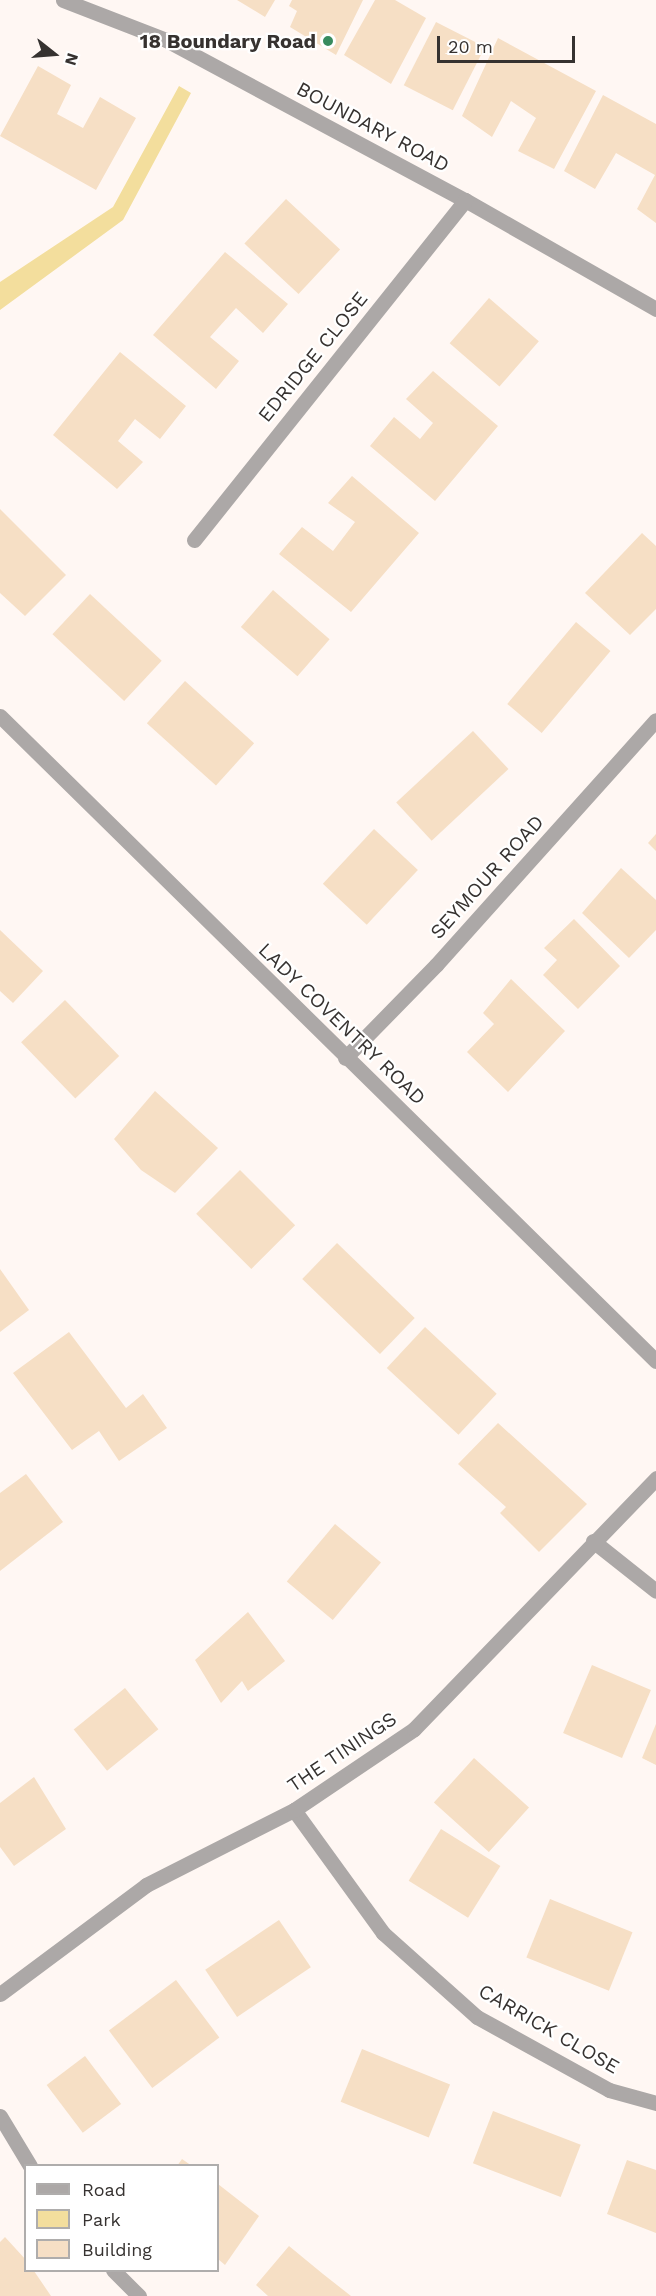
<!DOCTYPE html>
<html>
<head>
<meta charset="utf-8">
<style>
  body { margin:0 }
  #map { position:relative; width:656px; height:2296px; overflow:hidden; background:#fff7f3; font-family:"Work Sans",sans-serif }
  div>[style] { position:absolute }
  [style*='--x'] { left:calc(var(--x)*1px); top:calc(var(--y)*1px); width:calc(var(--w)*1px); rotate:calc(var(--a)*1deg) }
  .green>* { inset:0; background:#f3de9d }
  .building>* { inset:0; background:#f6dfc5; transform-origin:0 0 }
  .street>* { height:15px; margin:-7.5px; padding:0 7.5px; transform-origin:7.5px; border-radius:7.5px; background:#aca8a7 }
  .dots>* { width:16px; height:16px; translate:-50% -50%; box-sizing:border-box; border:3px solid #fff; border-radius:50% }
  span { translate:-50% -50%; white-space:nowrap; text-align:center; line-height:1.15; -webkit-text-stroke:4.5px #fff; paint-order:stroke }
  .poi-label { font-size:20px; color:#363230; font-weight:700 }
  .right { translate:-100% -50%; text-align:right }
  .street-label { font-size:20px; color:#363230 }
  .legend { position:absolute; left:24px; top:2164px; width:195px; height:108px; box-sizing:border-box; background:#fff; border:2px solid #afadac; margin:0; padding:8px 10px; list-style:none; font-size:18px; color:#363230 }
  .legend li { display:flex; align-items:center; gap:12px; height:30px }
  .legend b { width:30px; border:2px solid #afadac }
  .north { position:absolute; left:24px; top:24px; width:60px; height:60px; -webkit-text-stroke:4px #fff; paint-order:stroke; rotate:107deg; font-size:16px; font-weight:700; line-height:24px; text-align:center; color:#363230 }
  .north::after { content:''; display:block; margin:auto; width:21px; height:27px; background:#363230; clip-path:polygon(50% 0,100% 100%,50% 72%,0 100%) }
  .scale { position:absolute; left:437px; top:36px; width:138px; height:27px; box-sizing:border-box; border:3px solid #363230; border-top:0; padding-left:8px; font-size:18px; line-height:21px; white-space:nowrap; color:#363230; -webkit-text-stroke:4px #fff; paint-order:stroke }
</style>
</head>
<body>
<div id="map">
  <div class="green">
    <div style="clip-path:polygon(179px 86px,191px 93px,123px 220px,0 310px,0 282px,113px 207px)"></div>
  </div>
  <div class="building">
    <div style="clip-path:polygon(237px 0,275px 0,265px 17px)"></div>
    <div style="clip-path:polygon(292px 0,363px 0,336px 55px,290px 27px,297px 11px,289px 6px)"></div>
    <div style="clip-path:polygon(375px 0,395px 0,426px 18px,391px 84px,344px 55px)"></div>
    <div style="left:436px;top:22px;width:55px;height:71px;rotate:27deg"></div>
    <div style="clip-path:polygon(498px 38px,596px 91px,554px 169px,518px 151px,536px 118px,511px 101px,492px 137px,462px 116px)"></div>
    <div style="clip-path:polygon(38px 66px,71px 85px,57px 114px,83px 128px,100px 97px,136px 118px,96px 190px,0 136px)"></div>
    <div style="clip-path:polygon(603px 95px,656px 124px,656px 223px,637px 209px,655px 175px,616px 153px,595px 189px,564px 171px)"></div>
    <div style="left:286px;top:199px;width:74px;height:61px;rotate:43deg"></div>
    <div style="clip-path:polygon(225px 252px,288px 304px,263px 333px,236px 308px,210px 337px,239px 361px,216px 389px,153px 335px)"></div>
    <div style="left:489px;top:298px;width:66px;height:60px;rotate:41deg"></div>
    <div style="clip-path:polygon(120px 352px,186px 406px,160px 439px,135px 419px,118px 441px,143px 462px,117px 489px,53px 435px)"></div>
    <div style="clip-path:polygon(433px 371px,498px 426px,435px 501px,370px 446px,394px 417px,420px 439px,433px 423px,406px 399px)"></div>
    <div style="clip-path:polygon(352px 476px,419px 533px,351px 612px,279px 554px,302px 527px,333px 551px,355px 522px,328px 503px)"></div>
    <div style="clip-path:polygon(0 509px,66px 575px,25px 616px,0 593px)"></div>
    <div style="clip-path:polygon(642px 533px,656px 546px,656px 609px,630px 635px,585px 593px)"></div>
    <div style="left:273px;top:590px;width:75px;height:49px;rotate:41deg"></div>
    <div style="left:90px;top:594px;width:98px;height:55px;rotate:43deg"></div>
    <div style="left:576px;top:622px;width:45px;height:107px;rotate:40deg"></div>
    <div style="left:185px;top:681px;width:93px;height:57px;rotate:42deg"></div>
    <div style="left:473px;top:731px;width:52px;height:105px;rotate:47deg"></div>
    <div style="left:374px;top:829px;width:60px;height:75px;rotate:43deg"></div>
    <div style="clip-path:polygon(656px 834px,656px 851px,648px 843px)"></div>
    <div style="clip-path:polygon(621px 868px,656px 900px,656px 930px,629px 958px,582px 913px)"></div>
    <div style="clip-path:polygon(574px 919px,620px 966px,578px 1009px,543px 975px,557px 960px,544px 948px)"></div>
    <div style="clip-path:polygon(0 930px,43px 971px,13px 1003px,0 991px)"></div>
    <div style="clip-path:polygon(511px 979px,565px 1031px,508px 1092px,467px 1052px,494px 1024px,483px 1013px)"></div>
    <div style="left:65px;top:1000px;width:78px;height:61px;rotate:46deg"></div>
    <div style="clip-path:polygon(155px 1091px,218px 1148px,175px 1193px,141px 1170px,114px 1139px)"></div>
    <div style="left:240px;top:1170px;width:78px;height:62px;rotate:45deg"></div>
    <div style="left:337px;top:1243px;width:108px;height:50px;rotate:44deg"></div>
    <div style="clip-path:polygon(0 1269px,29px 1310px,0 1332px)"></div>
    <div style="left:425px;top:1327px;width:98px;height:56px;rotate:43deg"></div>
    <div style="clip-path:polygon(69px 1332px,126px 1408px,143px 1394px,167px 1428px,119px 1461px,99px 1431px,72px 1450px,13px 1373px)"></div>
    <div style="clip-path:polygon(498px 1423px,587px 1504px,539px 1552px,500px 1513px,506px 1507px,458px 1464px)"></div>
    <div style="clip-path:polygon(26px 1474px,63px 1522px,0 1571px,0 1493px)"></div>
    <div style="left:335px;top:1524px;width:60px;height:75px;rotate:40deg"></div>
    <div style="clip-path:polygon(248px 1612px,285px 1661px,248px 1691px,242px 1681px,221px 1703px,195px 1660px)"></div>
    <div style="left:592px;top:1665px;width:64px;height:74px;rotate:23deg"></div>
    <div style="left:125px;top:1688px;width:53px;height:66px;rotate:51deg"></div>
    <div style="clip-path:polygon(656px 1724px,656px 1765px,642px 1758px)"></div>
    <div style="left:474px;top:1758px;width:74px;height:60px;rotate:42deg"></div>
    <div style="clip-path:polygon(34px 1777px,66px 1829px,14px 1866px,0 1847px,0 1803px)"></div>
    <div style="left:441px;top:1829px;width:70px;height:61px;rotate:32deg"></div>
    <div style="left:550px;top:1899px;width:89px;height:63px;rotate:22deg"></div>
    <div style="left:279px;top:1920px;width:57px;height:89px;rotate:56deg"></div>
    <div style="left:176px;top:1980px;width:72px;height:84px;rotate:53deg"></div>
    <div style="left:362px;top:2049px;width:95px;height:57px;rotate:22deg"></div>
    <div style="left:85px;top:2056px;width:60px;height:48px;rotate:53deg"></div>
    <div style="left:493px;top:2111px;width:94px;height:56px;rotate:21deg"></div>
    <div style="clip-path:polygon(182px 2159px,192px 2166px,177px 2166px)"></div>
    <div style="clip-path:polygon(627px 2160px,656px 2170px,656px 2233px,607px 2214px)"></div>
    <div style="clip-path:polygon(218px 2184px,259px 2216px,225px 2265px,218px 2259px)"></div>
    <div style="clip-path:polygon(5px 2237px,26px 2260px,26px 2271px,34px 2271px,51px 2296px,0 2296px,0 2242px)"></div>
    <div style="clip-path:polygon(289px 2246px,323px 2274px,351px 2296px,268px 2296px,256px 2285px)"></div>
  </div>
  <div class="street">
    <div style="--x:63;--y:0;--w:110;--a:21.2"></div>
    <div style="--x:166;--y:40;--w:339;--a:28.2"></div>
    <div style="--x:465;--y:200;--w:220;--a:29.7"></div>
    <div style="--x:194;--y:540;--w:435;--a:-51.4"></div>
    <div style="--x:0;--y:716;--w:920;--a:44.52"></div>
    <div style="--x:345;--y:1058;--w:130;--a:-45.6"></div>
    <div style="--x:436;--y:965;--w:329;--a:-48.1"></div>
    <div style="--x:593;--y:1541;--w:80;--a:38.4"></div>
    <div style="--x:294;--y:1810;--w:152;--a:54.1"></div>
    <div style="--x:383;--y:1933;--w:126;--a:41.8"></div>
    <div style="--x:477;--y:2017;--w:151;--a:28.9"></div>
    <div style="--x:609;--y:2090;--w:49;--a:15.5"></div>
    <div style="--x:0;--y:1994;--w:182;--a:-36.7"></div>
    <div style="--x:146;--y:1885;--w:166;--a:-26.9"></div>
    <div style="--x:294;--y:1810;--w:145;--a:-34"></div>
    <div style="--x:414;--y:1729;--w:349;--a:-46"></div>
    <div style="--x:0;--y:2116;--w:58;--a:59"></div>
    <div style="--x:113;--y:2270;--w:37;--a:45"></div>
  </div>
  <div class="dots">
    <div style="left:328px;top:41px;background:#388b5e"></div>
  </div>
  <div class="poi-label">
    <span class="right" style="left:316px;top:41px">18 Boundary Road</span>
  </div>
  <div class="street-label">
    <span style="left:373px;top:127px;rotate:28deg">BOUNDARY ROAD</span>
    <span style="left:313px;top:357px;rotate:-51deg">EDRIDGE CLOSE</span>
    <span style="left:487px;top:877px;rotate:-48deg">SEYMOUR ROAD</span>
    <span style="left:342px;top:1024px;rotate:44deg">LADY COVENTRY ROAD</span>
    <span style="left:342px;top:1752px;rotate:-34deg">THE TININGS</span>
    <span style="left:549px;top:2029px;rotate:30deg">CARRICK CLOSE</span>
  </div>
  <ul class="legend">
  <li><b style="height:8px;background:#aca8a7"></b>Road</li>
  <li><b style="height:16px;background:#f3de9d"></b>Park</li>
  <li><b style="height:16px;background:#f6dfc5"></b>Building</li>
  </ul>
  <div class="north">N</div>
  <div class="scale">20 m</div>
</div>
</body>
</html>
